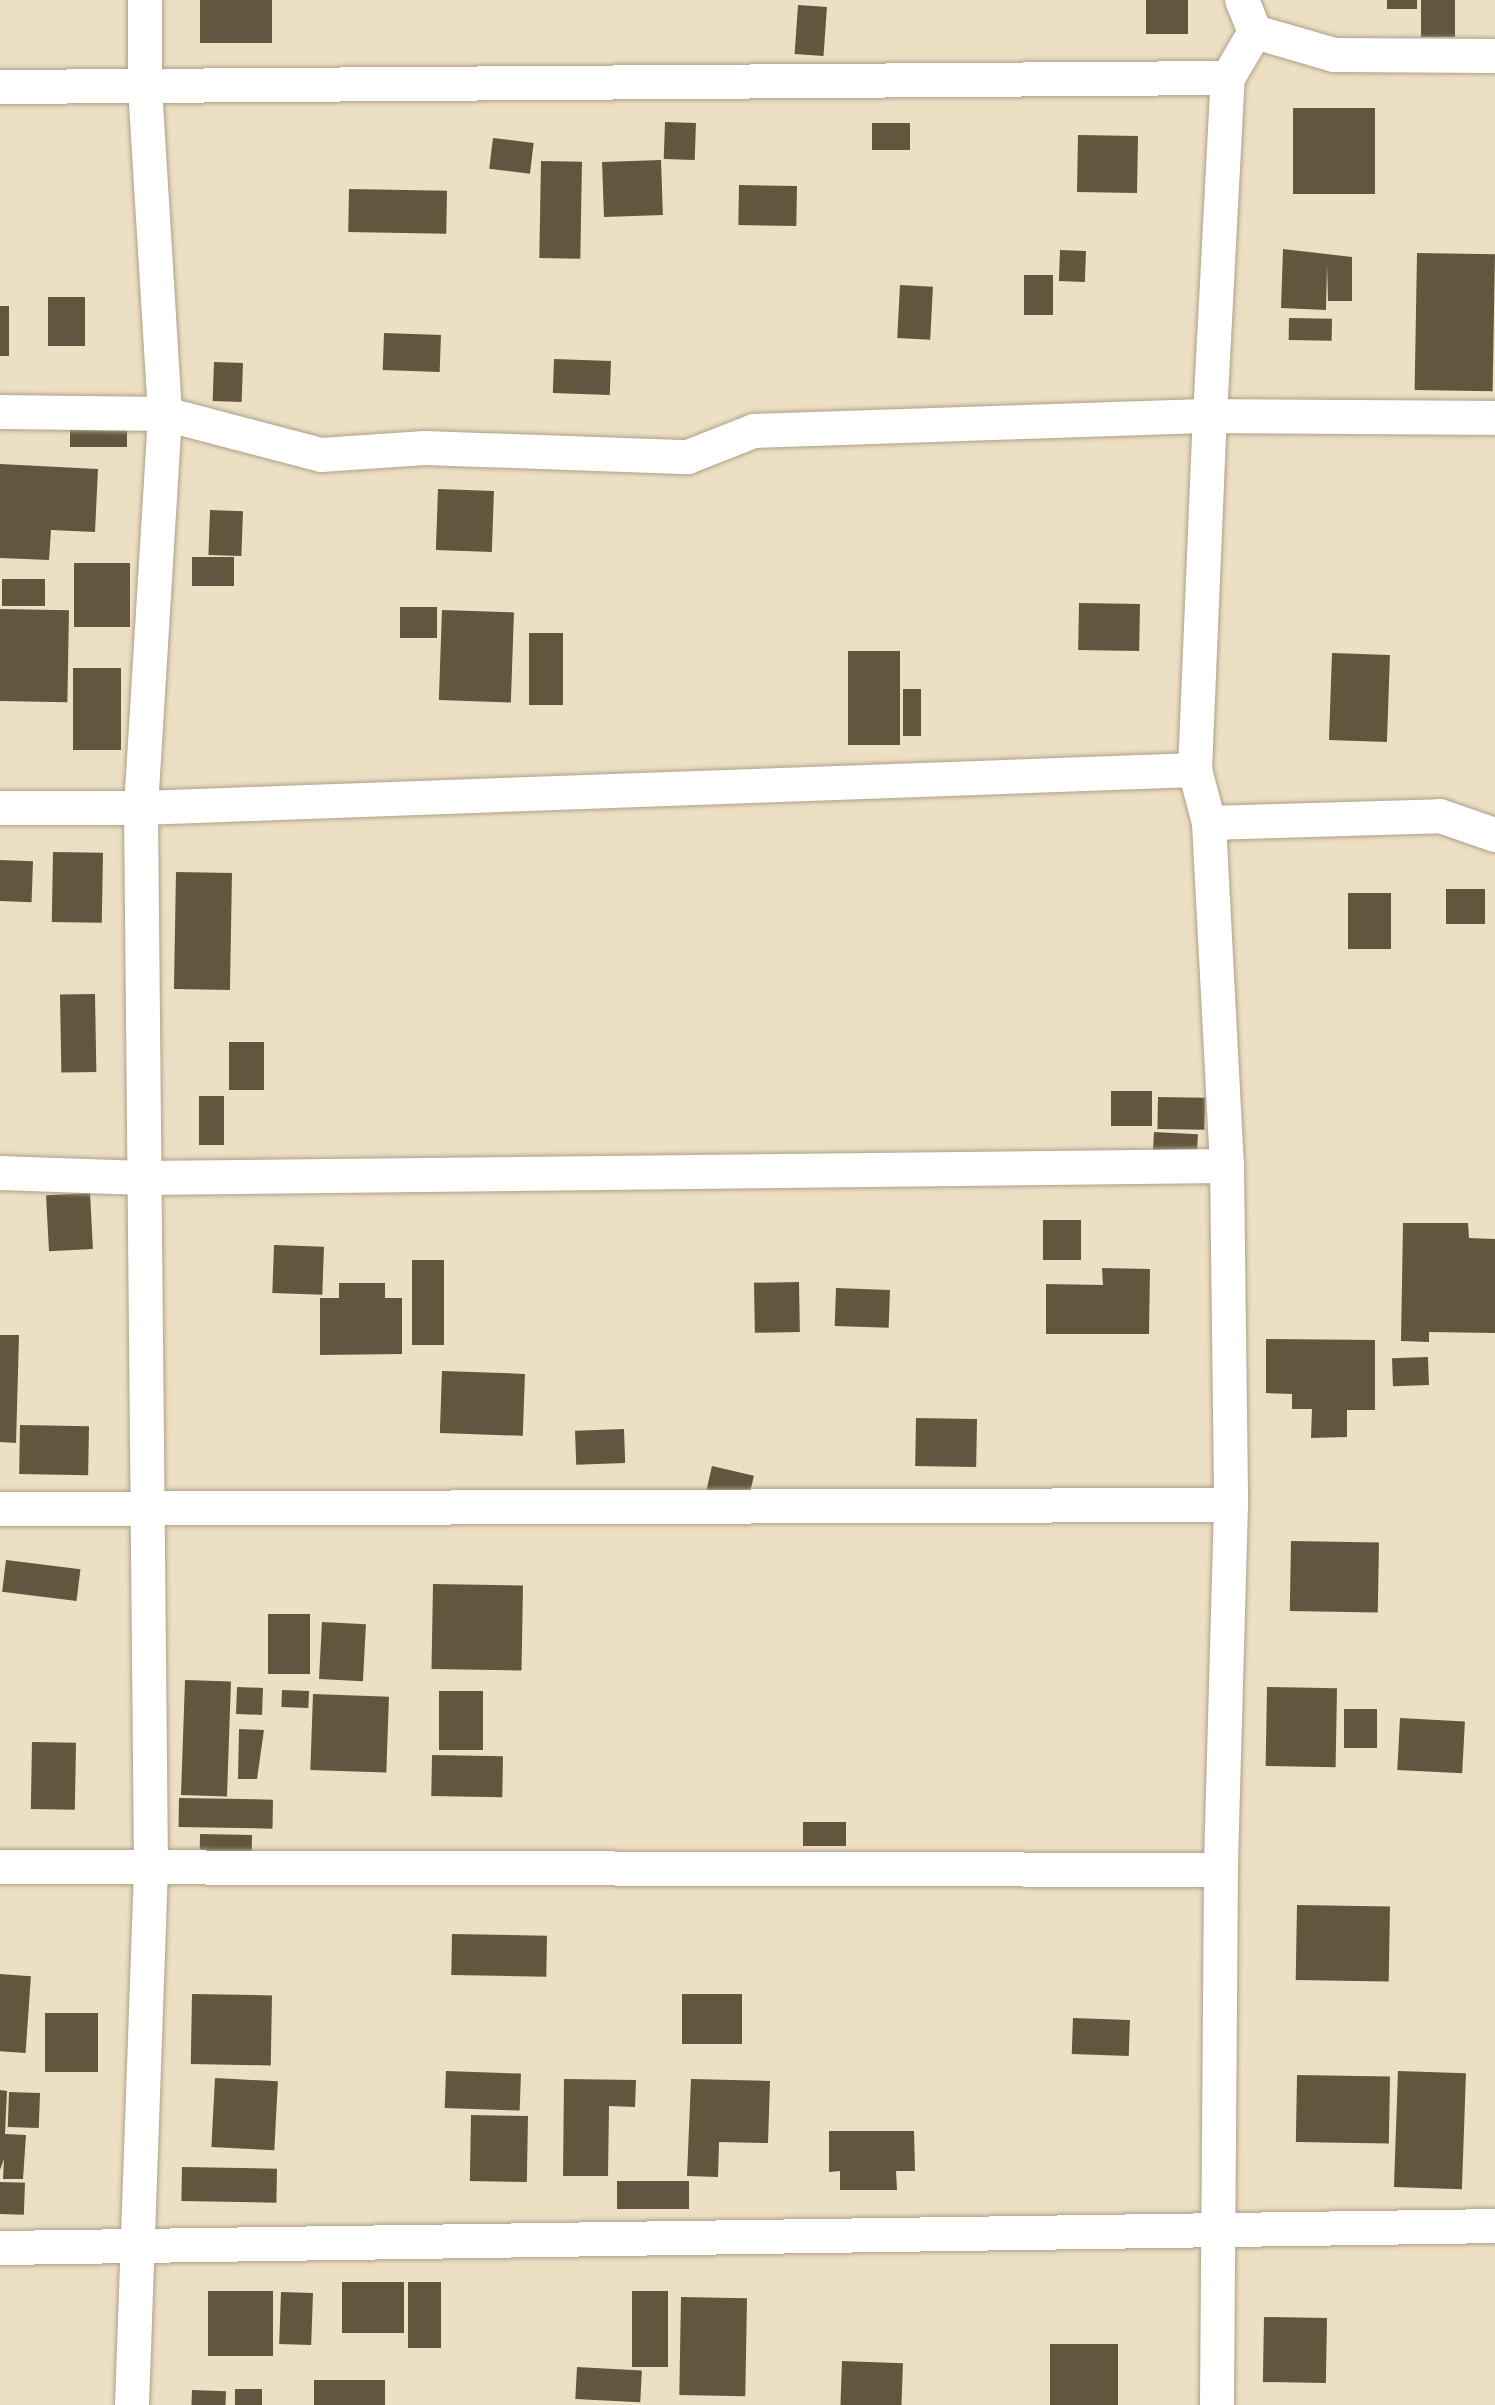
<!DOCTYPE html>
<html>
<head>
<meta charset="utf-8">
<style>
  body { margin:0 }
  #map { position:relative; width:1495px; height:2405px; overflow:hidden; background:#eddfc4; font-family:Poppins,sans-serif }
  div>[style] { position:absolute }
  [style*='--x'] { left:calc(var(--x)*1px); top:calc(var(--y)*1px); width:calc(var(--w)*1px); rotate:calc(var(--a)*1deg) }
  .building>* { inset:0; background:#63563f; transform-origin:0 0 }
  .roads { filter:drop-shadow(0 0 2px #aea087) drop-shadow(0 0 2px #aea087) }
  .street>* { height:34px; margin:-17px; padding:0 17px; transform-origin:17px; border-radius:17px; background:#fff }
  span { translate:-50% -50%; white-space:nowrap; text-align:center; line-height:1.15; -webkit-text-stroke:8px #fff; paint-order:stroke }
</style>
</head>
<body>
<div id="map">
  <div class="building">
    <div style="left:200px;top:0;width:72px;height:43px"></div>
    <div style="left:1146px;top:0;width:42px;height:34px"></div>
    <div style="left:1387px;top:0;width:30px;height:9px"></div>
    <div style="left:1421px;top:0;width:34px;height:37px"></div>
    <div style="left:798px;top:5px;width:29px;height:49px;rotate:4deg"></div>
    <div style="left:1293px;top:108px;width:82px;height:86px"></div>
    <div style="left:665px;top:122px;width:31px;height:37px;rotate:2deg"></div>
    <div style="left:872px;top:123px;width:38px;height:27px"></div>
    <div style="left:1078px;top:135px;width:60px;height:57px;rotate:1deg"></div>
    <div style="left:493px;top:138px;width:41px;height:31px;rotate:7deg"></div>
    <div style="left:661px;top:160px;width:55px;height:59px;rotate:88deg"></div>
    <div style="left:541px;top:161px;width:41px;height:97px;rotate:1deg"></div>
    <div style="left:739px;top:185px;width:58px;height:40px;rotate:1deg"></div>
    <div style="left:349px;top:189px;width:98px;height:43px;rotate:1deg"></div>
    <div style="clip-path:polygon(1283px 249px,1352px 257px,1352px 301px,1328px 301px,1327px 265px,1326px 310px,1281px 308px)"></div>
    <div style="left:1060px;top:250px;width:26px;height:31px;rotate:2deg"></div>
    <div style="left:1417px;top:253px;width:78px;height:137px;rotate:1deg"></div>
    <div style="left:1024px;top:275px;width:29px;height:40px"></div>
    <div style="left:900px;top:285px;width:33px;height:53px;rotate:3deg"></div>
    <div style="left:48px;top:297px;width:37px;height:49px"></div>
    <div style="left:0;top:306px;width:9px;height:50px"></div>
    <div style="left:1289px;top:318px;width:43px;height:22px;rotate:1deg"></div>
    <div style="left:384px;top:333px;width:57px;height:37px;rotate:2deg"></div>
    <div style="left:554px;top:359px;width:57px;height:34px;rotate:2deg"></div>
    <div style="left:214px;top:362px;width:29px;height:39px;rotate:2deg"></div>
    <div style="left:70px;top:423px;width:57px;height:24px"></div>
    <div style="clip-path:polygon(0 464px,98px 469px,95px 532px,51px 530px,49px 560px,0 558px)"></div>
    <div style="left:438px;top:489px;width:56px;height:61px;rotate:2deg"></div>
    <div style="left:210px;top:510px;width:33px;height:45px;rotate:2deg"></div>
    <div style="left:234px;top:557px;width:29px;height:42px;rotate:90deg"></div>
    <div style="left:74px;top:563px;width:56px;height:64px"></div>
    <div style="left:2px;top:579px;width:43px;height:27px"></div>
    <div style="left:1079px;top:603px;width:61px;height:47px;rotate:1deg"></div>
    <div style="left:400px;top:607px;width:37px;height:31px"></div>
    <div style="left:0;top:609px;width:69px;height:92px;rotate:1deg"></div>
    <div style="left:442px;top:610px;width:72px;height:90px;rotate:2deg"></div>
    <div style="left:529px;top:633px;width:34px;height:72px"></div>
    <div style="left:848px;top:651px;width:52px;height:94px"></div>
    <div style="left:1332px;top:653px;width:58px;height:87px;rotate:2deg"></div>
    <div style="left:73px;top:668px;width:48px;height:82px"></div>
    <div style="left:903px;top:689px;width:18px;height:47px"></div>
    <div style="left:53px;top:852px;width:50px;height:70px;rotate:1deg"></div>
    <div style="left:0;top:860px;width:33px;height:41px;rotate:2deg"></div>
    <div style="left:176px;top:872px;width:56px;height:117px;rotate:1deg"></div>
    <div style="left:1446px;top:889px;width:39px;height:35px"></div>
    <div style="left:1348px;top:893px;width:43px;height:56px"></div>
    <div style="left:95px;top:994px;width:78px;height:35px;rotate:89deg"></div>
    <div style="left:229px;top:1042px;width:35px;height:48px"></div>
    <div style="left:1111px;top:1091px;width:41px;height:35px"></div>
    <div style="left:199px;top:1096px;width:25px;height:49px"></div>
    <div style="left:1158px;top:1097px;width:47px;height:32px;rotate:1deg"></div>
    <div style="left:1154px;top:1132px;width:44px;height:25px;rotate:3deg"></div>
    <div style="left:90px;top:1193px;width:56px;height:44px;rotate:87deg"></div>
    <div style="left:1081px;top:1220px;width:40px;height:38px;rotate:90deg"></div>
    <div style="clip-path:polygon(1403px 1223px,1468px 1223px,1469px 1238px,1495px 1239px,1495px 1333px,1429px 1332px,1429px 1342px,1401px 1341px)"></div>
    <div style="left:274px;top:1245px;width:50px;height:48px;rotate:2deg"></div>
    <div style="left:412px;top:1260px;width:32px;height:85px"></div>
    <div style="clip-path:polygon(1102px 1268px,1150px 1269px,1149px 1334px,1046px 1334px,1046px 1284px,1103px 1285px)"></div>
    <div style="left:799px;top:1282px;width:50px;height:45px;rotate:89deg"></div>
    <div style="clip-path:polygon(339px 1283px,385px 1283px,385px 1298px,402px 1298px,402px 1354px,320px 1355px,320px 1298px,339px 1298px)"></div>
    <div style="left:836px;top:1288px;width:54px;height:38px;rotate:2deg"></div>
    <div style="clip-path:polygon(0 1335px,19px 1335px,16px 1443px,0 1442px)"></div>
    <div style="clip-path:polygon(1266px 1339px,1375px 1340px,1375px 1410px,1347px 1410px,1347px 1437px,1311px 1438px,1312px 1409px,1292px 1409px,1292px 1394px,1266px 1393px)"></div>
    <div style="left:1428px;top:1357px;width:28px;height:36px;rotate:88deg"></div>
    <div style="left:442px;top:1371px;width:83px;height:62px;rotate:2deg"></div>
    <div style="left:916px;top:1418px;width:61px;height:48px;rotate:1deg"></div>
    <div style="left:20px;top:1425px;width:69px;height:49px;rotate:1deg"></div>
    <div style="left:624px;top:1429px;width:34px;height:49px;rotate:88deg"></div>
    <div style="left:712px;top:1466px;width:43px;height:31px;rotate:13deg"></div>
    <div style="left:1291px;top:1541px;width:88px;height:70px;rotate:1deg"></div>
    <div style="left:6px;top:1560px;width:75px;height:32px;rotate:7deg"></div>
    <div style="left:433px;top:1584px;width:90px;height:85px;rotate:1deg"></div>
    <div style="left:268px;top:1614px;width:42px;height:60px"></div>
    <div style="left:322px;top:1622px;width:44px;height:57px;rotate:3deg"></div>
    <div style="left:185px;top:1680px;width:46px;height:115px;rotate:2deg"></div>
    <div style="left:237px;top:1687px;width:26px;height:27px;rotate:2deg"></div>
    <div style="left:1267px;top:1687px;width:70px;height:79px;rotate:1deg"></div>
    <div style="left:282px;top:1690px;width:27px;height:17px;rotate:2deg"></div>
    <div style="left:439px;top:1691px;width:44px;height:59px"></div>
    <div style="left:313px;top:1694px;width:76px;height:76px;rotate:2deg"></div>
    <div style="left:1344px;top:1709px;width:33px;height:39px"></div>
    <div style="left:1400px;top:1718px;width:65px;height:52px;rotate:3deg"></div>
    <div style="clip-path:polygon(239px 1729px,264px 1730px,257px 1779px,238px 1779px)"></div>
    <div style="left:32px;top:1742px;width:44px;height:67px;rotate:1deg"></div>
    <div style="left:432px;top:1755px;width:71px;height:41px;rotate:1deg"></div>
    <div style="left:179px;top:1798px;width:94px;height:29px;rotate:1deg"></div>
    <div style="left:803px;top:1822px;width:43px;height:24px"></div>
    <div style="left:200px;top:1834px;width:52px;height:22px;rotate:1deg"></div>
    <div style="left:1297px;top:1905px;width:93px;height:75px;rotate:1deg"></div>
    <div style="left:452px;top:1934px;width:95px;height:41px;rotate:1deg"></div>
    <div style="left:0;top:1974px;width:31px;height:77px;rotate:4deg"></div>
    <div style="left:192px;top:1994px;width:80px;height:70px;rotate:1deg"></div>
    <div style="left:682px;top:1994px;width:60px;height:50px"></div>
    <div style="left:45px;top:2013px;width:53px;height:59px"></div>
    <div style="left:1073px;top:2018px;width:57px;height:36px;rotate:2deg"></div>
    <div style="left:446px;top:2071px;width:75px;height:37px;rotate:2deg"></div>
    <div style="left:1398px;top:2071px;width:68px;height:116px;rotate:2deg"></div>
    <div style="left:1297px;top:2075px;width:93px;height:67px;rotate:1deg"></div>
    <div style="left:215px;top:2078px;width:63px;height:69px;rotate:3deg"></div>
    <div style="clip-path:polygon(564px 2079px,636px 2080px,635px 2107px,609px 2106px,608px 2176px,563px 2176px)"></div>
    <div style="clip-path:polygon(691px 2079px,770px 2081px,768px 2143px,719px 2142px,718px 2177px,687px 2176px)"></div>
    <div style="clip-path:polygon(0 2090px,7px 2091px,5px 2134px,26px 2135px,23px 2179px,3px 2179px,4px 2159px,0 2170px)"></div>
    <div style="left:9px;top:2092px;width:31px;height:35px;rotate:2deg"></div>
    <div style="left:471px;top:2115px;width:57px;height:66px;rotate:1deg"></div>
    <div style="clip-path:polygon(829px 2131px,914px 2131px,915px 2171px,896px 2171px,897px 2190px,840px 2190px,840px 2171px,829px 2172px)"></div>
    <div style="left:182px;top:2167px;width:95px;height:34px;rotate:1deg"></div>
    <div style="left:617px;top:2181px;width:72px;height:28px"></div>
    <div style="left:0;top:2182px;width:25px;height:32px;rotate:2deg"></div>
    <div style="left:342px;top:2282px;width:62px;height:51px"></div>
    <div style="left:441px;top:2282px;width:66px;height:33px;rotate:90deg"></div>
    <div style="left:208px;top:2291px;width:65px;height:65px"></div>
    <div style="left:632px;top:2291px;width:36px;height:76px"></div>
    <div style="left:281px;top:2292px;width:32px;height:52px;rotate:2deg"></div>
    <div style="left:681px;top:2297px;width:66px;height:98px;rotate:1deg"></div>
    <div style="left:1264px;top:2317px;width:63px;height:65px;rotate:1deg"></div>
    <div style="left:1050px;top:2344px;width:68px;height:61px"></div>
    <div style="left:842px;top:2361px;width:61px;height:44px;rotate:2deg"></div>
    <div style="left:577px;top:2367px;width:65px;height:32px;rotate:3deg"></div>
    <div style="left:314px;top:2380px;width:71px;height:25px"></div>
    <div style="left:235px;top:2389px;width:27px;height:16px"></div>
    <div style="left:192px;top:2390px;width:34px;height:15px;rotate:2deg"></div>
  </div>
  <div class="roads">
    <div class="street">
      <div style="--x:1242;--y:0;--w:35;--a:68"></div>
      <div style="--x:1255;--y:32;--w:82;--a:16.2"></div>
      <div style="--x:1334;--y:55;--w:161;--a:0.4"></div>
      <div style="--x:0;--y:87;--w:1228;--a:-0.42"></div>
      <div style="--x:1228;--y:78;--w:53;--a:-59.6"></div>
      <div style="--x:0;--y:412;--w:165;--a:0.7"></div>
      <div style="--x:165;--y:414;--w:161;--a:14.7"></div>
      <div style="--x:321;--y:455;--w:104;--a:-3.9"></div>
      <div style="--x:425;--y:448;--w:263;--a:2"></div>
      <div style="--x:688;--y:457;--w:71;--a:-21.5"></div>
      <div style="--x:754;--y:431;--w:456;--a:-1.9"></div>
      <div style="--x:1210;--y:416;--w:338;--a:-87"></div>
      <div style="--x:1195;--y:770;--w:55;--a:75.2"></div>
      <div style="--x:1209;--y:823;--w:343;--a:87"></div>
      <div style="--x:1227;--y:1166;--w:339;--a:89.3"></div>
      <div style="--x:1231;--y:1505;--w:365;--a:91.6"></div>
      <div style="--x:1221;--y:1870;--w:535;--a:90.43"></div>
      <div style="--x:0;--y:808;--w:141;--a:0"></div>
      <div style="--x:141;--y:808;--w:1055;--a:-2.06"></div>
      <div style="--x:1195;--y:770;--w:354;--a:-87.6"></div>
      <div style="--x:1210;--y:416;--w:285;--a:0.4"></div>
      <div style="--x:1209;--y:823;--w:231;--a:-1.7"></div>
      <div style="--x:1440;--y:816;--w:58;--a:19.1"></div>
      <div style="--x:0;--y:1173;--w:144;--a:2"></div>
      <div style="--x:144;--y:1178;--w:1083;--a:-0.63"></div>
      <div style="--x:0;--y:1509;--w:1231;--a:-0.19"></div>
      <div style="--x:0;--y:1867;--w:1221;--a:0.14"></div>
      <div style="--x:0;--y:2248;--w:1495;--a:-0.84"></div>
      <div style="--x:132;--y:2405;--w:537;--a:-87.97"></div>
      <div style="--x:151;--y:1868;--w:1060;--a:-90.54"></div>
      <div style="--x:141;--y:808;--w:395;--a:-86.5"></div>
      <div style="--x:165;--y:414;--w:325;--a:-93.5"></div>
      <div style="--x:145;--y:90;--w:90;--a:-90"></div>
    </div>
  </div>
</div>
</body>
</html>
